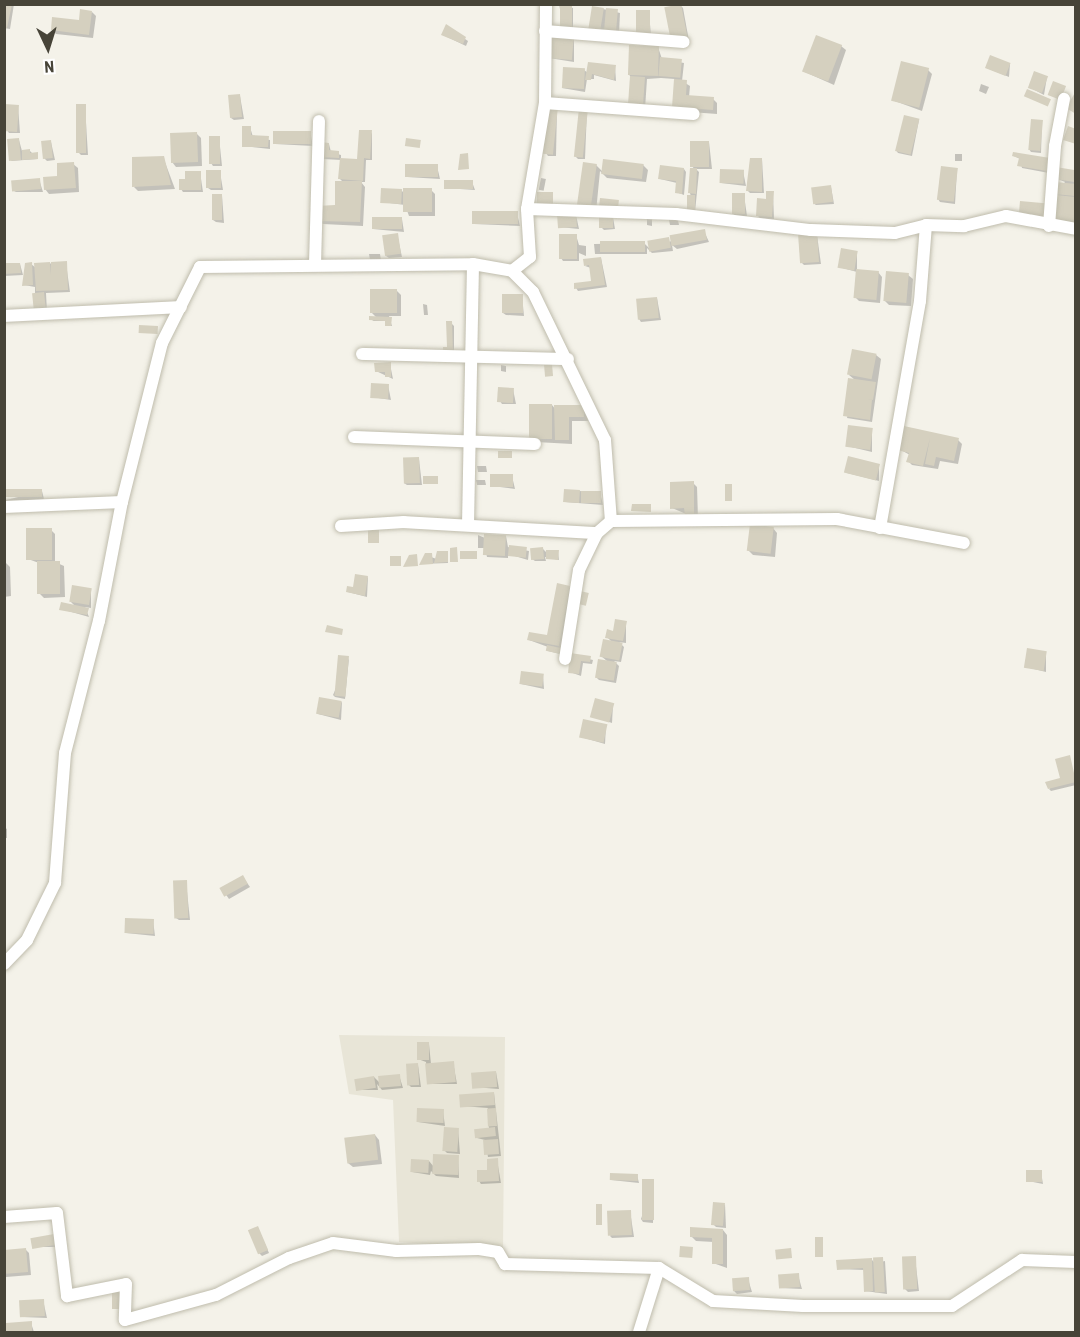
<!DOCTYPE html>
<html>
<head>
<meta charset="utf-8">
<style>
  body { margin:0 }
  #map { position:relative; width:1080px; height:1337px; overflow:hidden; background:#f4f2e9; font-family:"Roboto Condensed",sans-serif }
  div>[style] { position:absolute }
  [style*='--x'] { left:calc(var(--x)*1px); top:calc(var(--y)*1px); width:calc(var(--w)*1px); rotate:calc(var(--a)*1deg) }
  .residential>* { inset:0; background:#e8e5d7 }
  .shadow>* { inset:0; background:#0003; transform-origin:0 0 }
  .building>* { inset:0; background:#d5d0bf; transform-origin:0 0 }
  .roads { filter:drop-shadow(0 0 2px #bfbcac) drop-shadow(0 0 2px #bfbcac) }
  .street>* { height:12px; margin:-6px; padding:0 6px; transform-origin:6px; border-radius:6px; background:#fff }
  span { translate:-50% -50%; white-space:nowrap; text-align:center; line-height:1.15; -webkit-text-stroke:5px #fff; paint-order:stroke }
  .frame { position:absolute; inset:0; border:6px solid #474438; pointer-events:none }
  .north { position:absolute; left:18px; top:18px; width:60px; height:60px; -webkit-text-stroke:4px #fff; paint-order:stroke; rotate:176deg; font-size:16px; font-weight:700; line-height:24px; text-align:center; color:#474438 }
  .north::after { content:''; display:block; margin:auto; width:21px; height:27px; background:#474438; clip-path:polygon(50% 0,100% 100%,50% 72%,0 100%) }
</style>
</head>
<body>
<div id="map">
  <div class="residential">
    <div style="clip-path:polygon(339px 1035px,505px 1037px,503px 1249px,399px 1242px,393px 1100px,349px 1094px)"></div>
  </div>
  <div class="shadow">
    <div style="clip-path:polygon(4px 4px,14px 4px,10px 29px,4px 28px)"></div>
    <div style="clip-path:polygon(559px 4px,573px 8px,573px 30px,564px 30px)"></div>
    <div style="clip-path:polygon(680px 5px,683px 8px,689px 41px,666px 8px)"></div>
    <div style="clip-path:polygon(603px 9px,620px 13px,619px 34px,591px 32px)"></div>
    <div style="clip-path:polygon(92px 12px,96px 16px,93px 38px,56px 34px,52px 30px,80px 22px)"></div>
    <div style="clip-path:polygon(649px 12px,651px 36px,639px 36px)"></div>
    <div style="clip-path:polygon(443px 35px,465px 39px,468px 41px,466px 46px)"></div>
    <div style="clip-path:polygon(574px 38px,574px 62px,549px 58px)"></div>
    <div style="clip-path:polygon(841px 46px,846px 50px,834px 85px,805px 72px)"></div>
    <div style="clip-path:polygon(658px 47px,662px 59px,684px 63px,682px 81px,690px 86px,689px 97px,713px 99px,717px 103px,717px 114px,677px 111px,675px 79px,661px 78px,647px 79px,645px 109px,629px 74px)"></div>
    <div style="clip-path:polygon(1010px 64px,1009px 77px,987px 68px)"></div>
    <div style="clip-path:polygon(615px 66px,616px 81px,594px 75px,594px 79px,587px 79px,585px 92px,562px 88px,584px 70px,588px 73px)"></div>
    <div style="clip-path:polygon(928px 70px,932px 74px,922px 111px,892px 100px)"></div>
    <div style="clip-path:polygon(1047px 77px,1044px 95px,1029px 87px)"></div>
    <div style="clip-path:polygon(981px 84px,989px 87px,986px 94px,979px 91px)"></div>
    <div style="clip-path:polygon(240px 96px,244px 119px,234px 120px,231px 118px)"></div>
    <div style="clip-path:polygon(18px 106px,20px 133px,9px 133px,7px 130px)"></div>
    <div style="clip-path:polygon(85px 106px,88px 155px,81px 155px,78px 152px)"></div>
    <div style="clip-path:polygon(557px 109px,556px 156px,548px 156px,546px 153px)"></div>
    <div style="clip-path:polygon(587px 110px,585px 159px,578px 159px,575px 156px)"></div>
    <div style="clip-path:polygon(919px 120px,912px 156px,898px 153px,896px 150px)"></div>
    <div style="clip-path:polygon(1042px 122px,1041px 153px,1031px 152px,1029px 149px)"></div>
    <div style="clip-path:polygon(250px 127px,253px 137px,270px 140px,270px 149px,244px 146px)"></div>
    <div style="clip-path:polygon(310px 132px,313px 146px,275px 144px)"></div>
    <div style="clip-path:polygon(372px 132px,372px 160px,366px 160px,365px 182px,361px 182px,365px 187px,363px 226px,323px 224px,318px 220px,337px 207px,344px 183px,340px 179px,341px 160px,323px 159px,329px 144px,331px 152px,341px 155px,341px 159px,358px 160px)"></div>
    <div style="clip-path:polygon(197px 134px,201px 138px,202px 166px,176px 167px,172px 162px)"></div>
    <div style="clip-path:polygon(219px 137px,222px 166px,213px 166px,211px 163px)"></div>
    <div style="clip-path:polygon(19px 140px,22px 151px,30px 151px,38px 159px,11px 161px)"></div>
    <div style="clip-path:polygon(51px 142px,55px 160px,47px 161px,44px 158px)"></div>
    <div style="clip-path:polygon(709px 142px,712px 169px,696px 169px,699px 172px,695px 212px,690px 193px,695px 170px,692px 166px)"></div>
    <div style="left:955px;top:154px;width:7px;height:7px"></div>
    <div style="clip-path:polygon(1014px 156px,1049px 159px,1049px 173px,1022px 168px,1020px 159px)"></div>
    <div style="clip-path:polygon(163px 157px,175px 189px,138px 191px,134px 187px)"></div>
    <div style="clip-path:polygon(762px 159px,764px 193px,750px 193px,748px 191px)"></div>
    <div style="clip-path:polygon(73px 164px,78px 168px,79px 192px,49px 194px,45px 189px)"></div>
    <div style="clip-path:polygon(596px 165px,603px 172px,643px 165px,648px 170px,646px 182px,607px 178px,600px 171px,596px 212px,584px 211px)"></div>
    <div style="clip-path:polygon(437px 166px,440px 179px,407px 177px)"></div>
    <div style="clip-path:polygon(684px 169px,686px 172px,684px 195px,676px 192px,677px 183px,660px 179px)"></div>
    <div style="clip-path:polygon(957px 170px,955px 204px,940px 202px,938px 199px)"></div>
    <div style="clip-path:polygon(743px 171px,746px 186px,721px 183px)"></div>
    <div style="clip-path:polygon(200px 172px,203px 192px,183px 192px,181px 189px,187px 180px)"></div>
    <div style="clip-path:polygon(220px 172px,223px 190px,211px 190px,208px 188px)"></div>
    <div style="clip-path:polygon(1076px 172px,1076px 226px,1054px 219px,1056px 193px,1065px 182px,1055px 178px)"></div>
    <div style="left:541px;top:178px;width:5px;height:12px;rotate:11deg"></div>
    <div style="clip-path:polygon(39px 179px,43px 192px,14px 192px)"></div>
    <div style="clip-path:polygon(472px 182px,475px 190px,445px 188px)"></div>
    <div style="clip-path:polygon(831px 187px,834px 204px,816px 205px,813px 203px)"></div>
    <div style="clip-path:polygon(401px 190px,405px 194px,431px 190px,435px 194px,435px 216px,409px 216px,405px 205px,382px 202px)"></div>
    <div style="clip-path:polygon(773px 193px,774px 219px,760px 218px,757px 215px)"></div>
    <div style="clip-path:polygon(222px 195px,224px 223px,216px 222px,213px 220px)"></div>
    <div style="clip-path:polygon(744px 195px,747px 216px,736px 216px,733px 214px)"></div>
    <div style="clip-path:polygon(517px 213px,520px 226px,474px 224px)"></div>
    <div style="clip-path:polygon(576px 215px,579px 229px,559px 227px)"></div>
    <div style="clip-path:polygon(613px 217px,615px 229px,604px 230px,601px 227px)"></div>
    <div style="clip-path:polygon(402px 219px,404px 232px,373px 229px)"></div>
    <div style="clip-path:polygon(647px 219px,652px 219px,652px 226px,647px 225px)"></div>
    <div style="clip-path:polygon(669px 220px,678px 220px,679px 225px,670px 225px)"></div>
    <div style="clip-path:polygon(704px 231px,709px 242px,677px 249px,672px 245px,673px 251px,652px 253px,647px 248px,647px 254px,595px 254px,594px 244px,644px 243px,649px 248px)"></div>
    <div style="clip-path:polygon(397px 234px,402px 257px,389px 258px,386px 256px)"></div>
    <div style="clip-path:polygon(576px 235px,579px 245px,586px 246px,586px 256px,579px 253px,579px 261px,563px 261px,561px 258px)"></div>
    <div style="clip-path:polygon(817px 235px,821px 264px,804px 265px,801px 262px)"></div>
    <div style="clip-path:polygon(857px 252px,857px 271px,878px 272px,882px 277px,880px 303px,859px 301px,855px 297px,857px 272px,839px 267px)"></div>
    <div style="clip-path:polygon(369px 254px,380px 254px,381px 260px,370px 260px)"></div>
    <div style="clip-path:polygon(601px 258px,607px 287px,578px 291px,576px 288px,593px 282px,591px 268px,585px 266px)"></div>
    <div style="clip-path:polygon(66px 263px,70px 292px,46px 293px,47px 312px,35px 310px,35px 287px,24px 285px,31px 264px,36px 268px,36px 264px)"></div>
    <div style="clip-path:polygon(20px 264px,23px 275px,4px 276px,4px 265px)"></div>
    <div style="clip-path:polygon(908px 275px,913px 279px,911px 306px,889px 305px,885px 301px)"></div>
    <div style="clip-path:polygon(397px 291px,401px 295px,401px 316px,389px 316px,392px 326px,387px 326px,386px 321px,372px 321px,377px 318px,371px 312px)"></div>
    <div style="clip-path:polygon(522px 296px,524px 316px,506px 315px,503px 313px)"></div>
    <div style="clip-path:polygon(657px 298px,661px 320px,641px 322px,639px 319px)"></div>
    <div style="clip-path:polygon(423px 304px,427px 305px,428px 315px,424px 315px)"></div>
    <div style="clip-path:polygon(451px 323px,454px 326px,454px 355px,448px 348px)"></div>
    <div style="clip-path:polygon(876px 355px,881px 359px,872px 422px,847px 418px,855px 380px,849px 375px)"></div>
    <div style="clip-path:polygon(390px 364px,393px 379px,376px 371px)"></div>
    <div style="clip-path:polygon(501px 365px,506px 366px,506px 372px,501px 371px)"></div>
    <div style="clip-path:polygon(388px 385px,391px 400px,372px 397px)"></div>
    <div style="clip-path:polygon(513px 389px,516px 404px,502px 404px,500px 401px)"></div>
    <div style="clip-path:polygon(552px 405px,556px 410px,587px 411px,588px 421px,572px 421px,572px 444px,536px 442px)"></div>
    <div style="clip-path:polygon(905px 428px,958px 440px,962px 444px,958px 464px,940px 461px,938px 469px,912px 465px,908px 461px,910px 455px,899px 449px)"></div>
    <div style="clip-path:polygon(872px 429px,872px 452px,847px 446px)"></div>
    <div style="clip-path:polygon(419px 459px,422px 485px,407px 485px,404px 483px)"></div>
    <div style="clip-path:polygon(879px 465px,879px 481px,847px 473px)"></div>
    <div style="clip-path:polygon(477px 466px,486px 466px,487px 472px,478px 472px)"></div>
    <div style="clip-path:polygon(512px 476px,515px 489px,492px 486px)"></div>
    <div style="clip-path:polygon(476px 480px,485px 480px,486px 485px,477px 485px)"></div>
    <div style="clip-path:polygon(693px 483px,697px 487px,698px 519px,672px 508px)"></div>
    <div style="left:42px;top:491px;width:8px;height:38px;rotate:76deg"></div>
    <div style="clip-path:polygon(579px 491px,600px 492px,603px 505px,565px 502px)"></div>
    <div style="clip-path:polygon(773px 528px,777px 533px,775px 557px,753px 555px,748px 550px)"></div>
    <div style="clip-path:polygon(51px 530px,55px 534px,55px 562px,64px 566px,65px 597px,44px 598px,40px 594px,39px 563px,28px 559px)"></div>
    <div style="left:4px;top:532px;width:3px;height:29px;rotate:45deg"></div>
    <div style="clip-path:polygon(478px 535px,485px 538px,506px 536px,508px 547px,529px 551px,528px 560px,508px 554px,508px 558px,487px 557px,485px 548px,478px 548px)"></div>
    <div style="clip-path:polygon(543px 549px,548px 554px,558px 552px,559px 560px,545px 557px,546px 561px,535px 561px,532px 559px)"></div>
    <div style="clip-path:polygon(447px 552px,448px 563px,420px 564px,427px 560px,426px 555px,439px 560px)"></div>
    <div style="clip-path:polygon(4px 561px,10px 567px,11px 596px,4px 597px)"></div>
    <div style="clip-path:polygon(368px 577px,367px 597px,348px 592px,354px 588px)"></div>
    <div style="clip-path:polygon(569px 587px,573px 591px,560px 654px,548px 651px,548px 647px,529px 640px,548px 637px)"></div>
    <div style="clip-path:polygon(91px 589px,91px 608px,85px 607px,89px 617px,61px 609px,76px 607px,71px 602px)"></div>
    <div style="clip-path:polygon(626px 623px,626px 643px,619px 642px,624px 647px,621px 662px,614px 661px,619px 666px,616px 683px,599px 680px,596px 677px,607px 661px,601px 656px,612px 642px,607px 637px)"></div>
    <div style="clip-path:polygon(1046px 652px,1046px 672px,1026px 667px)"></div>
    <div style="clip-path:polygon(572px 655px,593px 660px,592px 664px,583px 663px,581px 676px,570px 672px)"></div>
    <div style="clip-path:polygon(349px 658px,345px 699px,335px 697px,333px 695px)"></div>
    <div style="clip-path:polygon(543px 675px,544px 689px,521px 684px)"></div>
    <div style="clip-path:polygon(342px 702px,341px 720px,318px 714px)"></div>
    <div style="clip-path:polygon(613px 705px,612px 723px,592px 716px)"></div>
    <div style="clip-path:polygon(606px 726px,605px 744px,581px 737px)"></div>
    <div style="clip-path:polygon(1069px 756px,1076px 785px,1051px 791px,1049px 789px,1062px 779px)"></div>
    <div style="clip-path:polygon(4px 827px,7px 829px,7px 838px,4px 838px)"></div>
    <div style="clip-path:polygon(245px 880px,250px 887px,229px 899px,222px 889px)"></div>
    <div style="clip-path:polygon(186px 882px,190px 920px,179px 920px,176px 918px)"></div>
    <div style="clip-path:polygon(153px 920px,155px 936px,126px 933px)"></div>
    <div style="clip-path:polygon(429px 1044px,431px 1064px,453px 1062px,457px 1084px,428px 1084px,426px 1062px,418px 1059px)"></div>
    <div style="clip-path:polygon(418px 1065px,421px 1087px,411px 1087px,409px 1085px)"></div>
    <div style="clip-path:polygon(496px 1072px,499px 1089px,473px 1087px)"></div>
    <div style="clip-path:polygon(399px 1075px,403px 1088px,382px 1090px,377px 1084px,378px 1090px,357px 1090px,374px 1077px,380px 1083px)"></div>
    <div style="clip-path:polygon(494px 1093px,501px 1156px,488px 1157px,485px 1140px,477px 1138px,489px 1129px,488px 1108px,461px 1106px)"></div>
    <div style="clip-path:polygon(443px 1111px,445px 1126px,418px 1122px)"></div>
    <div style="clip-path:polygon(458px 1129px,460px 1154px,447px 1153px,444px 1150px)"></div>
    <div style="clip-path:polygon(375px 1135px,379px 1140px,382px 1164px,353px 1167px,348px 1163px)"></div>
    <div style="clip-path:polygon(458px 1157px,459px 1178px,436px 1176px,431px 1171px,430px 1175px,412px 1172px,429px 1161px,434px 1167px)"></div>
    <div style="clip-path:polygon(497px 1160px,501px 1183px,481px 1184px,479px 1181px)"></div>
    <div style="clip-path:polygon(1041px 1172px,1043px 1184px,1028px 1181px)"></div>
    <div style="clip-path:polygon(637px 1175px,639px 1183px,611px 1180px)"></div>
    <div style="clip-path:polygon(654px 1181px,653px 1223px,643px 1222px,641px 1219px)"></div>
    <div style="clip-path:polygon(725px 1204px,726px 1228px,716px 1227px,713px 1224px)"></div>
    <div style="clip-path:polygon(630px 1211px,634px 1237px,612px 1238px,610px 1236px)"></div>
    <div style="clip-path:polygon(258px 1228px,269px 1253px,262px 1256px,259px 1253px)"></div>
    <div style="clip-path:polygon(723px 1230px,727px 1235px,727px 1268px,713px 1263px,714px 1242px,696px 1241px,692px 1237px)"></div>
    <div style="clip-path:polygon(54px 1236px,57px 1247px,32px 1247px)"></div>
    <div style="clip-path:polygon(25px 1249px,29px 1253px,31px 1275px,6px 1277px,4px 1251px)"></div>
    <div style="clip-path:polygon(915px 1258px,919px 1291px,908px 1292px,905px 1289px)"></div>
    <div style="clip-path:polygon(871px 1259px,875px 1263px,885px 1261px,887px 1294px,865px 1291px,864px 1270px,838px 1269px)"></div>
    <div style="clip-path:polygon(798px 1275px,802px 1289px,780px 1288px)"></div>
    <div style="clip-path:polygon(748px 1279px,752px 1292px,737px 1294px,734px 1291px)"></div>
    <div style="clip-path:polygon(43px 1300px,47px 1318px,22px 1317px)"></div>
    <div style="clip-path:polygon(31px 1323px,34px 1332px,8px 1332px,7px 1324px)"></div>
  </div>
  <div class="building">
    <div style="clip-path:polygon(4px 4px,12px 4px,7px 28px,4px 27px)"></div>
    <div style="left:681px;top:4px;width:36px;height:17px;rotate:79deg"></div>
    <div style="left:560px;top:5px;width:12px;height:23px"></div>
    <div style="left:592px;top:6px;width:12px;height:26px;rotate:9deg"></div>
    <div style="left:606px;top:8px;width:12px;height:24px;rotate:5deg"></div>
    <div style="clip-path:polygon(80px 9px,92px 11px,89px 35px,51px 30px,52px 17px,79px 20px)"></div>
    <div style="left:636px;top:10px;width:14px;height:24px"></div>
    <div style="clip-path:polygon(446px 24px,466px 37px,463px 44px,441px 35px)"></div>
    <div style="left:550px;top:34px;width:24px;height:24px;rotate:5deg"></div>
    <div style="left:816px;top:35px;width:28px;height:39px;rotate:21deg"></div>
    <div style="left:629px;top:45px;width:30px;height:30px;rotate:2deg"></div>
    <div style="left:990px;top:55px;width:22px;height:14px;rotate:21deg"></div>
    <div style="left:660px;top:57px;width:22px;height:19px;rotate:5deg"></div>
    <div style="left:901px;top:61px;width:29px;height:41px;rotate:14deg"></div>
    <div style="clip-path:polygon(588px 62px,616px 65px,614px 80px,592px 74px,591px 80px,585px 80px)"></div>
    <div style="left:563px;top:67px;width:22px;height:21px;rotate:3deg"></div>
    <div style="left:1034px;top:71px;width:15px;height:18px;rotate:20deg"></div>
    <div style="left:630px;top:76px;width:15px;height:30px;rotate:4deg"></div>
    <div style="clip-path:polygon(674px 79px,687px 80px,686px 95px,714px 97px,713px 110px,672px 107px)"></div>
    <div style="left:1053px;top:81px;width:14px;height:15px;rotate:21deg"></div>
    <div style="left:1027px;top:89px;width:26px;height:8px;rotate:23deg"></div>
    <div style="clip-path:polygon(1076px 91px,1076px 114px,1066px 108px)"></div>
    <div style="left:240px;top:94px;width:23px;height:12px;rotate:85deg"></div>
    <div style="left:5px;top:104px;width:14px;height:27px;rotate:4deg"></div>
    <div style="left:76px;top:104px;width:10px;height:49px"></div>
    <div style="left:548px;top:106px;width:10px;height:48px;rotate:6deg"></div>
    <div style="left:579px;top:108px;width:9px;height:49px;rotate:6deg"></div>
    <div style="left:904px;top:115px;width:16px;height:37px;rotate:14deg"></div>
    <div style="left:1031px;top:119px;width:12px;height:31px;rotate:5deg"></div>
    <div style="clip-path:polygon(242px 126px,251px 126px,251px 135px,269px 136px,268px 147px,242px 147px)"></div>
    <div style="clip-path:polygon(1068px 126px,1076px 129px,1076px 144px,1063px 140px)"></div>
    <div style="clip-path:polygon(359px 130px,372px 130px,370px 159px,364px 158px,363px 181px,338px 179px,340px 158px,357px 159px)"></div>
    <div style="left:273px;top:131px;width:38px;height:13px"></div>
    <div style="left:197px;top:132px;width:30px;height:27px;rotate:88deg"></div>
    <div style="left:209px;top:136px;width:11px;height:28px"></div>
    <div style="left:19px;top:138px;width:22px;height:12px;rotate:85deg"></div>
    <div style="left:406px;top:138px;width:15px;height:8px;rotate:8deg"></div>
    <div style="left:51px;top:140px;width:18px;height:10px;rotate:84deg"></div>
    <div style="left:690px;top:141px;width:19px;height:26px"></div>
    <div style="clip-path:polygon(320px 142px,329px 143px,329px 150px,339px 151px,339px 158px,319px 157px)"></div>
    <div style="clip-path:polygon(30px 149px,30px 153px,38px 152px,38px 159px,22px 160px,22px 150px)"></div>
    <div style="clip-path:polygon(1013px 152px,1050px 158px,1047px 171px,1017px 166px,1019px 158px,1012px 156px)"></div>
    <div style="clip-path:polygon(468px 153px,469px 169px,458px 170px,460px 154px)"></div>
    <div style="clip-path:polygon(164px 156px,171px 185px,132px 187px,132px 157px)"></div>
    <div style="clip-path:polygon(750px 158px,762px 158px,762px 192px,746px 191px)"></div>
    <div style="left:603px;top:159px;width:41px;height:15px;rotate:7deg"></div>
    <div style="clip-path:polygon(74px 162px,76px 188px,44px 190px,43px 177px,57px 176px,57px 163px)"></div>
    <div style="left:583px;top:162px;width:14px;height:45px;rotate:8deg"></div>
    <div style="left:438px;top:164px;width:13px;height:33px;rotate:90deg"></div>
    <div style="clip-path:polygon(660px 165px,684px 168px,682px 194px,675px 193px,676px 181px,658px 179px)"></div>
    <div style="left:941px;top:166px;width:17px;height:34px;rotate:7deg"></div>
    <div style="left:1056px;top:167px;width:20px;height:12px;rotate:9deg"></div>
    <div style="clip-path:polygon(690px 168px,697px 168px,696px 194px,688px 193px)"></div>
    <div style="left:720px;top:169px;width:24px;height:14px;rotate:2deg"></div>
    <div style="left:206px;top:170px;width:15px;height:18px"></div>
    <div style="clip-path:polygon(185px 171px,201px 171px,201px 190px,179px 190px,179px 179px,185px 179px)"></div>
    <div style="left:40px;top:178px;width:11px;height:29px;rotate:85deg"></div>
    <div style="left:444px;top:180px;width:29px;height:9px"></div>
    <div style="clip-path:polygon(335px 181px,362px 181px,360px 222px,317px 221px,317px 206px,335px 205px)"></div>
    <div style="left:1056px;top:182px;width:20px;height:12px;rotate:6deg"></div>
    <div style="left:831px;top:185px;width:17px;height:20px;rotate:83deg"></div>
    <div style="left:381px;top:188px;width:21px;height:15px;rotate:3deg"></div>
    <div style="left:403px;top:188px;width:29px;height:24px"></div>
    <div style="clip-path:polygon(766px 191px,774px 191px,772px 217px,756px 216px,757px 198px,766px 199px)"></div>
    <div style="left:537px;top:192px;width:16px;height:14px"></div>
    <div style="left:732px;top:193px;width:13px;height:21px"></div>
    <div style="left:212px;top:194px;width:10px;height:26px"></div>
    <div style="left:687px;top:195px;width:8px;height:17px"></div>
    <div style="clip-path:polygon(1056px 195px,1076px 197px,1076px 223px,1053px 220px)"></div>
    <div style="left:600px;top:198px;width:19px;height:8px;rotate:6deg"></div>
    <div style="left:1020px;top:201px;width:25px;height:15px;rotate:5deg"></div>
    <div style="left:518px;top:211px;width:13px;height:46px;rotate:90deg"></div>
    <div style="left:576px;top:213px;width:14px;height:19px;rotate:86deg"></div>
    <div style="left:599px;top:216px;width:14px;height:12px"></div>
    <div style="left:372px;top:217px;width:30px;height:12px"></div>
    <div style="left:705px;top:229px;width:11px;height:36px;rotate:80deg"></div>
    <div style="left:398px;top:233px;width:21px;height:16px;rotate:82deg"></div>
    <div style="left:817px;top:233px;width:29px;height:19px;rotate:86deg"></div>
    <div style="left:559px;top:234px;width:18px;height:25px"></div>
    <div style="left:669px;top:237px;width:11px;height:22px;rotate:80deg"></div>
    <div style="left:645px;top:241px;width:11px;height:45px;rotate:90deg"></div>
    <div style="left:841px;top:248px;width:17px;height:20px;rotate:10deg"></div>
    <div style="clip-path:polygon(601px 257px,605px 285px,574px 289px,574px 283px,591px 281px,589px 265px,584px 266px,583px 259px)"></div>
    <div style="clip-path:polygon(67px 261px,68px 290px,36px 291px,34px 263px,50px 262px,51px 275px,51px 262px)"></div>
    <div style="clip-path:polygon(32px 262px,33px 285px,22px 286px,25px 263px)"></div>
    <div style="clip-path:polygon(4px 263px,20px 263px,21px 273px,4px 274px)"></div>
    <div style="left:856px;top:269px;width:23px;height:29px;rotate:5deg"></div>
    <div style="left:886px;top:271px;width:23px;height:30px;rotate:5deg"></div>
    <div style="left:370px;top:289px;width:27px;height:24px"></div>
    <div style="left:44px;top:292px;width:18px;height:12px;rotate:84deg"></div>
    <div style="left:502px;top:294px;width:21px;height:19px"></div>
    <div style="left:657px;top:297px;width:21px;height:21px;rotate:85deg"></div>
    <div style="clip-path:polygon(369px 316px,392px 317px,391px 326px,385px 326px,385px 321px,369px 320px)"></div>
    <div style="clip-path:polygon(446px 321px,452px 321px,453px 353px,443px 353px,443px 347px,447px 347px)"></div>
    <div style="left:139px;top:325px;width:19px;height:8px;rotate:3deg"></div>
    <div style="left:852px;top:349px;width:25px;height:26px;rotate:11deg"></div>
    <div style="clip-path:polygon(391px 362px,391px 377px,385px 377px,385px 372px,375px 372px,374px 363px)"></div>
    <div style="left:552px;top:364px;width:12px;height:8px;rotate:85deg"></div>
    <div style="clip-path:polygon(848px 378px,876px 382px,873px 400px,867px 399px,872px 400px,870px 420px,843px 416px)"></div>
    <div style="left:371px;top:383px;width:18px;height:15px;rotate:3deg"></div>
    <div style="left:498px;top:387px;width:16px;height:15px;rotate:4deg"></div>
    <div style="left:529px;top:404px;width:23px;height:35px"></div>
    <div style="clip-path:polygon(554px 405px,584px 405px,584px 417px,569px 417px,569px 440px,555px 440px)"></div>
    <div style="left:848px;top:425px;width:25px;height:22px;rotate:7deg"></div>
    <div style="clip-path:polygon(904px 426px,959px 438px,954px 461px,936px 457px,934px 466px,925px 464px,930px 438px,923px 466px,906px 462px,909px 453px,897px 450px)"></div>
    <div style="left:498px;top:451px;width:14px;height:7px"></div>
    <div style="left:848px;top:456px;width:33px;height:17px;rotate:14deg"></div>
    <div style="left:419px;top:457px;width:26px;height:16px;rotate:88deg"></div>
    <div style="left:490px;top:474px;width:23px;height:13px"></div>
    <div style="left:423px;top:476px;width:15px;height:8px"></div>
    <div style="clip-path:polygon(694px 481px,694px 515px,685px 515px,684px 508px,670px 509px,670px 482px)"></div>
    <div style="left:725px;top:484px;width:7px;height:17px"></div>
    <div style="left:42px;top:489px;width:8px;height:38px;rotate:90deg"></div>
    <div style="left:564px;top:489px;width:16px;height:13px;rotate:4deg"></div>
    <div style="left:581px;top:491px;width:20px;height:12px"></div>
    <div style="clip-path:polygon(632px 504px,651px 504px,651px 512px,631px 511px)"></div>
    <div style="left:750px;top:524px;width:24px;height:27px;rotate:7deg"></div>
    <div style="left:26px;top:528px;width:26px;height:32px"></div>
    <div style="left:379px;top:530px;width:13px;height:11px;rotate:90deg"></div>
    <div style="left:484px;top:534px;width:22px;height:21px;rotate:3deg"></div>
    <div style="left:509px;top:545px;width:18px;height:11px;rotate:6deg"></div>
    <div style="clip-path:polygon(457px 547px,458px 562px,450px 562px,450px 548px)"></div>
    <div style="left:543px;top:547px;width:12px;height:13px;rotate:85deg"></div>
    <div style="clip-path:polygon(546px 550px,559px 550px,558px 560px,546px 559px)"></div>
    <div style="clip-path:polygon(437px 551px,448px 551px,448px 562px,434px 563px)"></div>
    <div style="left:477px;top:551px;width:8px;height:17px;rotate:90deg"></div>
    <div style="clip-path:polygon(425px 553px,432px 553px,433px 564px,419px 565px)"></div>
    <div style="clip-path:polygon(417px 554px,418px 566px,403px 567px,409px 555px)"></div>
    <div style="left:390px;top:556px;width:11px;height:10px"></div>
    <div style="left:37px;top:561px;width:23px;height:33px"></div>
    <div style="clip-path:polygon(355px 574px,368px 576px,365px 596px,346px 592px,347px 586px,353px 587px)"></div>
    <div style="clip-path:polygon(557px 583px,570px 586px,559px 646px,527px 640px,529px 632px,547px 635px)"></div>
    <div style="left:72px;top:585px;width:20px;height:17px;rotate:9deg"></div>
    <div style="left:580px;top:591px;width:9px;height:13px;rotate:13deg"></div>
    <div style="clip-path:polygon(61px 602px,89px 608px,87px 615px,59px 610px)"></div>
    <div style="clip-path:polygon(615px 619px,627px 621px,623px 641px,605px 638px,607px 629px,613px 631px)"></div>
    <div style="clip-path:polygon(327px 625px,343px 629px,342px 635px,325px 632px)"></div>
    <div style="left:603px;top:639px;width:20px;height:18px;rotate:11deg"></div>
    <div style="left:547px;top:645px;width:14px;height:6px;rotate:12deg"></div>
    <div style="left:1027px;top:648px;width:20px;height:20px;rotate:9deg"></div>
    <div style="clip-path:polygon(570px 653px,591px 656px,590px 662px,581px 661px,579px 674px,568px 673px)"></div>
    <div style="left:338px;top:655px;width:11px;height:41px;rotate:5deg"></div>
    <div style="left:598px;top:659px;width:19px;height:19px;rotate:9deg"></div>
    <div style="left:521px;top:671px;width:23px;height:13px;rotate:7deg"></div>
    <div style="left:319px;top:697px;width:23px;height:17px;rotate:10deg"></div>
    <div style="left:595px;top:698px;width:20px;height:20px;rotate:15deg"></div>
    <div style="left:583px;top:719px;width:25px;height:19px;rotate:12deg"></div>
    <div style="clip-path:polygon(1070px 755px,1076px 782px,1048px 789px,1045px 782px,1060px 778px,1055px 759px)"></div>
    <div style="left:243px;top:875px;width:10px;height:27px;rotate:61deg"></div>
    <div style="left:187px;top:880px;width:38px;height:14px;rotate:88deg"></div>
    <div style="left:125px;top:918px;width:29px;height:15px;rotate:2deg"></div>
    <div style="left:417px;top:1042px;width:12px;height:18px"></div>
    <div style="left:454px;top:1061px;width:21px;height:29px;rotate:85deg"></div>
    <div style="left:418px;top:1063px;width:22px;height:12px;rotate:87deg"></div>
    <div style="left:496px;top:1071px;width:16px;height:25px;rotate:86deg"></div>
    <div style="left:400px;top:1074px;width:12px;height:22px;rotate:85deg"></div>
    <div style="left:374px;top:1076px;width:12px;height:20px;rotate:81deg"></div>
    <div style="left:494px;top:1092px;width:13px;height:35px;rotate:86deg"></div>
    <div style="left:417px;top:1108px;width:27px;height:14px;rotate:2deg"></div>
    <div style="left:496px;top:1108px;width:18px;height:9px;rotate:87deg"></div>
    <div style="left:444px;top:1127px;width:15px;height:24px;rotate:4deg"></div>
    <div style="left:495px;top:1127px;width:9px;height:21px;rotate:84deg"></div>
    <div style="left:375px;top:1134px;width:26px;height:31px;rotate:83deg"></div>
    <div style="left:498px;top:1139px;width:15px;height:15px;rotate:86deg"></div>
    <div style="left:433px;top:1154px;width:26px;height:20px;rotate:2deg"></div>
    <div style="clip-path:polygon(498px 1158px,499px 1181px,477px 1182px,477px 1170px,487px 1170px,487px 1159px)"></div>
    <div style="left:411px;top:1159px;width:18px;height:13px;rotate:3deg"></div>
    <div style="left:1026px;top:1170px;width:16px;height:12px"></div>
    <div style="left:610px;top:1173px;width:28px;height:7px;rotate:2deg"></div>
    <div style="left:642px;top:1179px;width:12px;height:41px"></div>
    <div style="left:713px;top:1202px;width:12px;height:23px;rotate:5deg"></div>
    <div style="left:596px;top:1204px;width:6px;height:21px"></div>
    <div style="left:631px;top:1210px;width:25px;height:24px;rotate:88deg"></div>
    <div style="left:258px;top:1226px;width:26px;height:11px;rotate:67deg"></div>
    <div style="clip-path:polygon(690px 1227px,723px 1229px,723px 1264px,712px 1264px,712px 1238px,690px 1237px)"></div>
    <div style="left:54px;top:1234px;width:11px;height:24px;rotate:80deg"></div>
    <div style="left:815px;top:1237px;width:8px;height:20px"></div>
    <div style="left:680px;top:1246px;width:13px;height:11px;rotate:4deg"></div>
    <div style="left:26px;top:1248px;width:24px;height:22px;rotate:85deg"></div>
    <div style="left:791px;top:1248px;width:10px;height:16px;rotate:84deg"></div>
    <div style="left:916px;top:1256px;width:33px;height:14px;rotate:88deg"></div>
    <div style="left:883px;top:1257px;width:35px;height:10px;rotate:87deg"></div>
    <div style="clip-path:polygon(872px 1258px,873px 1291px,864px 1292px,863px 1268px,837px 1270px,836px 1260px)"></div>
    <div style="left:799px;top:1273px;width:14px;height:21px;rotate:86deg"></div>
    <div style="left:749px;top:1277px;width:13px;height:17px;rotate:86deg"></div>
    <div style="left:112px;top:1290px;width:11px;height:19px"></div>
    <div style="left:44px;top:1299px;width:17px;height:25px;rotate:87deg"></div>
    <div style="clip-path:polygon(32px 1321px,32px 1332px,6px 1332px,6px 1323px)"></div>
  </div>
  <div class="roads">
    <div class="street">
      <div style="--x:545;--y:31;--w:139;--a:4.5"></div>
      <div style="--x:545;--y:103;--w:149;--a:4.2"></div>
      <div style="--x:527;--y:209;--w:149;--a:1.9"></div>
      <div style="--x:676;--y:214;--w:136;--a:6.8"></div>
      <div style="--x:811;--y:230;--w:84;--a:2"></div>
      <div style="--x:895;--y:233;--w:32;--a:-14"></div>
      <div style="--x:926;--y:225;--w:38;--a:2"></div>
      <div style="--x:964;--y:226;--w:43;--a:-13.4"></div>
      <div style="--x:1006;--y:216;--w:71;--a:10.5"></div>
      <div style="--x:1049;--y:226;--w:80;--a:-85.7"></div>
      <div style="--x:1055;--y:146;--w:48;--a:-79.2"></div>
      <div style="--x:315;--y:264;--w:143;--a:-88.4"></div>
      <div style="--x:512;--y:271;--w:30;--a:45"></div>
      <div style="--x:533;--y:292;--w:165;--a:64.1"></div>
      <div style="--x:605;--y:440;--w:81;--a:85.8"></div>
      <div style="--x:611;--y:521;--w:18;--a:139"></div>
      <div style="--x:597;--y:533;--w:41;--a:115.9"></div>
      <div style="--x:579;--y:570;--w:90;--a:98.9"></div>
      <div style="--x:4;--y:316;--w:177;--a:-2.9"></div>
      <div style="--x:362;--y:354;--w:206;--a:1.4"></div>
      <div style="--x:354;--y:437;--w:181;--a:2.2"></div>
      <div style="--x:4;--y:507;--w:118;--a:-2.4"></div>
      <div style="--x:611;--y:521;--w:226;--a:-0.5"></div>
      <div style="--x:837;--y:519;--w:129;--a:10.7"></div>
      <div style="--x:468;--y:525;--w:261;--a:-88.9"></div>
      <div style="--x:341;--y:526;--w:63;--a:-3.6"></div>
      <div style="--x:404;--y:522;--w:193;--a:3.3"></div>
      <div style="--x:880;--y:528;--w:230;--a:-80"></div>
      <div style="--x:920;--y:301;--w:76;--a:-85.5"></div>
      <div style="--x:4;--y:964;--w:33;--a:-46"></div>
      <div style="--x:27;--y:940;--w:64;--a:-63.8"></div>
      <div style="--x:55;--y:883;--w:130;--a:-85.6"></div>
      <div style="--x:65;--y:753;--w:136;--a:-75.6"></div>
      <div style="--x:99;--y:621;--w:121;--a:-79.1"></div>
      <div style="--x:122;--y:502;--w:164;--a:-75.9"></div>
      <div style="--x:162;--y:343;--w:85;--a:-63.4"></div>
      <div style="--x:200;--y:267;--w:273;--a:-0.6"></div>
      <div style="--x:473;--y:264;--w:40;--a:10"></div>
      <div style="--x:512;--y:271;--w:23;--a:-38"></div>
      <div style="--x:530;--y:257;--w:48;--a:-93.6"></div>
      <div style="--x:527;--y:209;--w:108;--a:-80.4"></div>
      <div style="--x:545;--y:103;--w:99;--a:-89.4"></div>
      <div style="--x:4;--y:1217;--w:53;--a:-4.3"></div>
      <div style="--x:57;--y:1213;--w:84;--a:83.1"></div>
      <div style="--x:67;--y:1296;--w:60;--a:-11.5"></div>
      <div style="--x:126;--y:1284;--w:36;--a:92"></div>
      <div style="--x:125;--y:1320;--w:94;--a:-15.4"></div>
      <div style="--x:216;--y:1295;--w:82;--a:-26.9"></div>
      <div style="--x:289;--y:1258;--w:46;--a:-18.8"></div>
      <div style="--x:333;--y:1243;--w:64;--a:7.2"></div>
      <div style="--x:396;--y:1251;--w:83;--a:-1.4"></div>
      <div style="--x:479;--y:1249;--w:19;--a:9"></div>
      <div style="--x:498;--y:1252;--w:14;--a:60"></div>
      <div style="--x:505;--y:1264;--w:154;--a:1.5"></div>
      <div style="--x:659;--y:1268;--w:63;--a:31.4"></div>
      <div style="--x:713;--y:1301;--w:90;--a:3.2"></div>
      <div style="--x:803;--y:1306;--w:149;--a:0"></div>
      <div style="--x:952;--y:1306;--w:84;--a:-33.3"></div>
      <div style="--x:1022;--y:1260;--w:54;--a:2.1"></div>
      <div style="--x:639;--y:1332;--w:67;--a:-72.6"></div>
    </div>
  </div>
  <div class="frame"></div>
  <div class="north">N</div>
</div>
</body>
</html>
